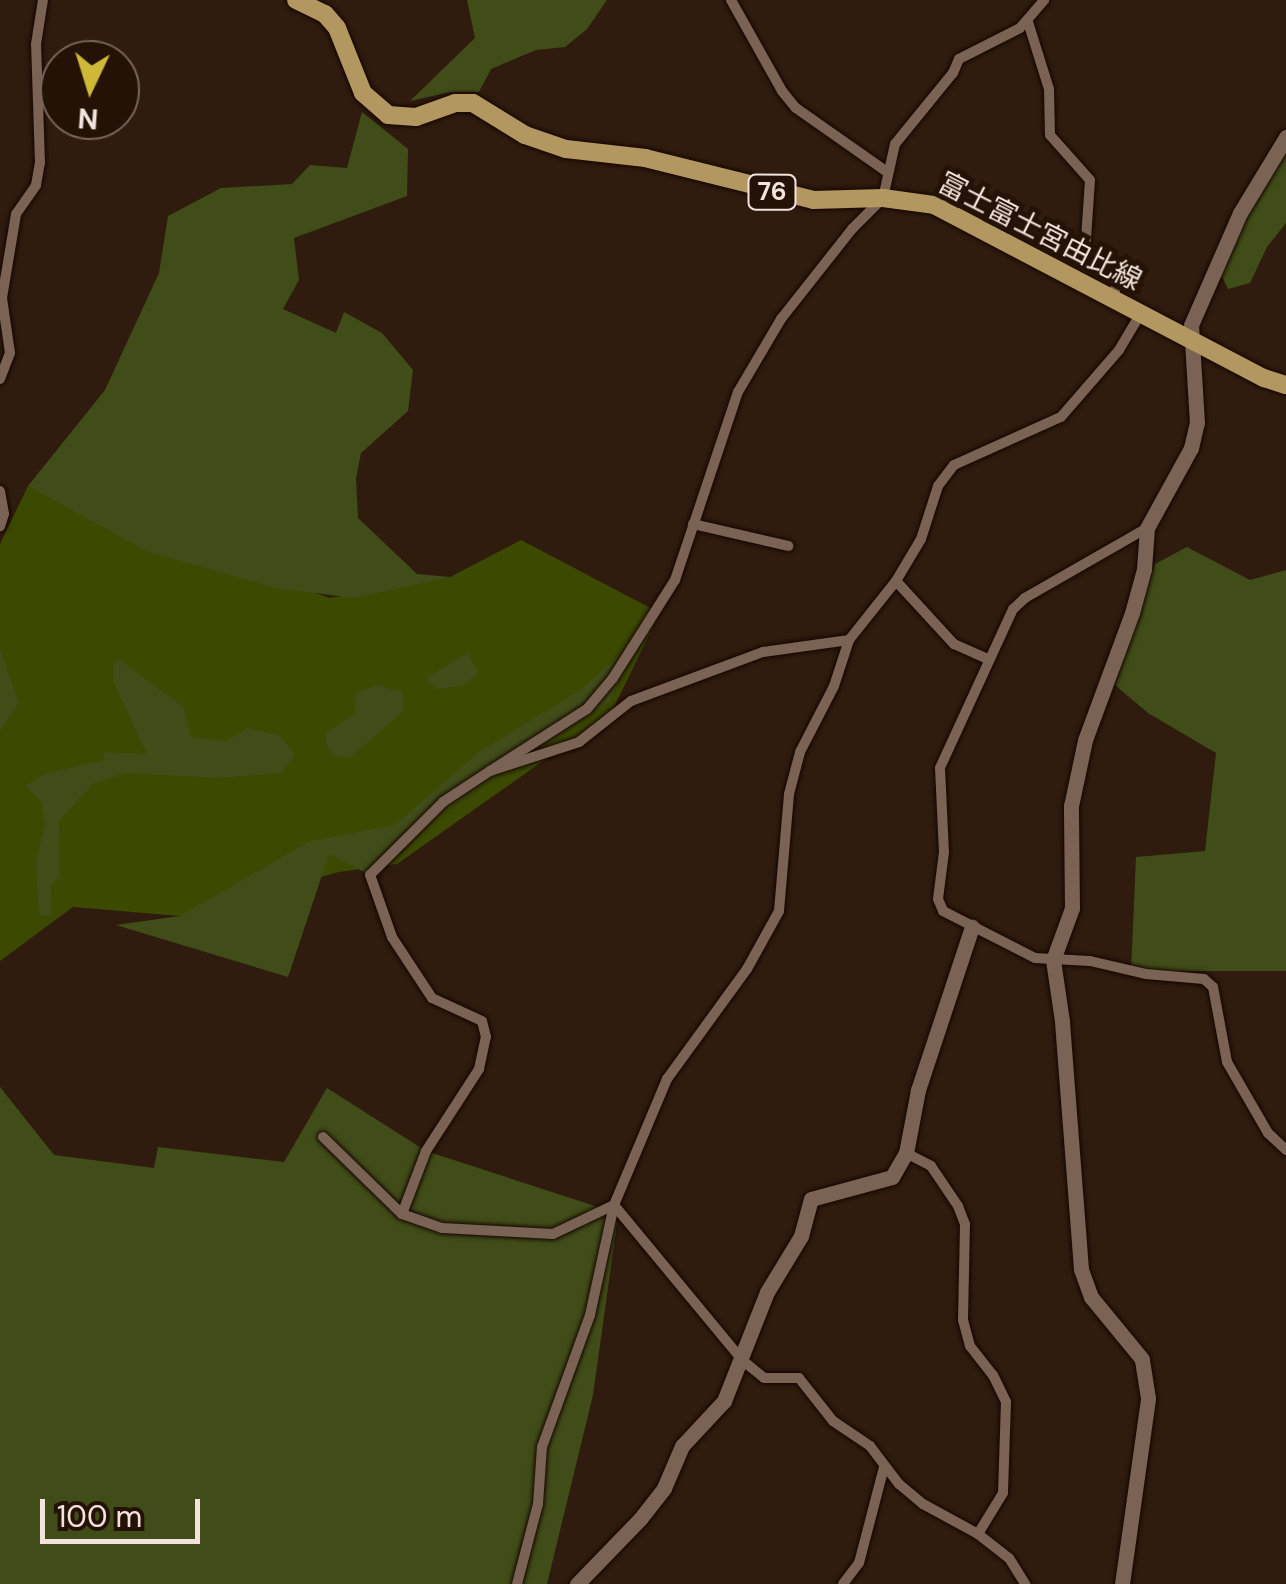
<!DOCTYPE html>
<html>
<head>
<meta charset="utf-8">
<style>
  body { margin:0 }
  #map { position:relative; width:1286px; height:1584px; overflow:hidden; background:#2f1c0f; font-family:"DM Sans","Noto Sans JP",sans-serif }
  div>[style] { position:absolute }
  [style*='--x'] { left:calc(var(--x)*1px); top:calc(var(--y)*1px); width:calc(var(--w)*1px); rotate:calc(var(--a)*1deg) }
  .green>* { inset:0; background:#3b4901 }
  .forest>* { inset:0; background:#414d18 }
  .roads { filter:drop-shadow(0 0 2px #160600) drop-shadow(0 0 2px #160600) }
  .street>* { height:10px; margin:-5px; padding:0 5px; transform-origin:5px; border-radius:5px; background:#7a6254 }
  .secondary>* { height:15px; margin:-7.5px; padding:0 7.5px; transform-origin:7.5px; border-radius:7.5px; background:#7a6254 }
  .primary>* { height:18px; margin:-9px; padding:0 9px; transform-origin:9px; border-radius:9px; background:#b29760 }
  span { translate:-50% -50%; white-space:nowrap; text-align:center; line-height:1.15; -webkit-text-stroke:10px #251206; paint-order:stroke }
  .shield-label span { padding:2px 8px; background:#251206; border:2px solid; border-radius:8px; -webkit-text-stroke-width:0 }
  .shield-label { font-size:25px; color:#f2e4dc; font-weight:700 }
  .street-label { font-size:28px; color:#f2e4dc }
  .north { position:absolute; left:40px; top:40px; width:100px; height:100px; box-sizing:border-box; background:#251206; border:2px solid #77665c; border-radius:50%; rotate:184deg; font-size:28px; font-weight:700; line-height:40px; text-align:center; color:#f2e4dc }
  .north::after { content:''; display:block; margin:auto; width:35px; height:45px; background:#ceb837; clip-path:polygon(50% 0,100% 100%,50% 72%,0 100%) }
  .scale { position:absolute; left:40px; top:1499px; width:160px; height:45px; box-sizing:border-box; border:5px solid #f2e4dc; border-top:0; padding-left:12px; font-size:30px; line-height:35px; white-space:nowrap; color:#f2e4dc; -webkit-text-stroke:8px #251206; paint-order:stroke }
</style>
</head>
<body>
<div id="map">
  <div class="green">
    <div style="clip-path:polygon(28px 486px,126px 529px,330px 598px,450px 577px,521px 540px,660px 613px,611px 713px,397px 864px,339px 872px,180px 916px,73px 907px,0 961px,0 544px)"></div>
  </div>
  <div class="forest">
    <div style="clip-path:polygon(467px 0,607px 0,587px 29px,565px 47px,536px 50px,491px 69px,479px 92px,450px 92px,410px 101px,475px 38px)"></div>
    <div style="clip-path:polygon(362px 112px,408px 149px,407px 196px,294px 238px,299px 280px,283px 309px,336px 333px,344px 312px,382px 333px,413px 370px,408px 411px,361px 453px,356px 478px,358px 518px,417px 574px,450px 577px,354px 598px,275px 588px,146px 551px,28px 486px,105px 390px,159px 273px,168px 216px,221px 188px,292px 184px,310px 165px,347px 168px)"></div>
    <div style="clip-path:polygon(1286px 152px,1286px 223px,1267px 247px,1250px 283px,1228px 289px,1220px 272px,1251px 206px)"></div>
    <div style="clip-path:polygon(1187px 547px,1250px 580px,1286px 570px,1286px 971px,1131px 971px,1136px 857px,1205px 851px,1216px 753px,1148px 713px,1115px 685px,1155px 564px)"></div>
    <div style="clip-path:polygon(0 649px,19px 703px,0 731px)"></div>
    <div style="clip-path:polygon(468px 653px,479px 673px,463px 686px,436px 689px,426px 678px)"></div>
    <div style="clip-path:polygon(621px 653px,627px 663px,609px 702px,449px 808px,370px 875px,329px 854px,288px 977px,116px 925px,180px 916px,310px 841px,395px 825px,479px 752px,581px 690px)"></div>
    <div style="clip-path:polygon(118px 659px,184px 707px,191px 737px,226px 741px,249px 728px,280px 736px,295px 754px,282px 773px,220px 778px,125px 773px,93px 784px,59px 821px,60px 877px,51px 885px,52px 915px,39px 916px,36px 862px,45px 825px,41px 801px,26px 786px,45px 774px,104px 760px,103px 752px,147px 754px,113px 681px,113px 665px)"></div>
    <div style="clip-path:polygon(377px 685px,403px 692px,404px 711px,349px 758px,334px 756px,326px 745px,326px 733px,354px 714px,357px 692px)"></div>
    <div style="clip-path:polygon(0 1087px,54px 1155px,154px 1168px,158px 1147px,284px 1162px,327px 1088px,426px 1151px,598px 1207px,614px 1205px,617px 1223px,593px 1395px,547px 1584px,0 1584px)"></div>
  </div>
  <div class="roads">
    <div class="street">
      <div style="--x:731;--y:0;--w:104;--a:60.7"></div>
      <div style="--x:782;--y:91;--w:22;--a:51"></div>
      <div style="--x:796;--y:108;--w:111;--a:35.1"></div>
      <div style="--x:1028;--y:22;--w:70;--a:72.6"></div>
      <div style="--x:1049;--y:89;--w:46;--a:88.8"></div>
      <div style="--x:1050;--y:135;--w:60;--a:48.4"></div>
      <div style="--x:1090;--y:180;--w:73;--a:93.9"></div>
      <div style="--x:1085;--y:253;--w:41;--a:38"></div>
      <div style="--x:1117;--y:278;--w:20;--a:99"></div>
      <div style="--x:0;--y:379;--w:28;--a:-69"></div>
      <div style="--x:10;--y:353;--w:56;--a:-98.3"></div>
      <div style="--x:2;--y:298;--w:85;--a:-80.5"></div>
      <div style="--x:16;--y:214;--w:35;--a:-55"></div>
      <div style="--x:36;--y:185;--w:22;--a:-80"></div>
      <div style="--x:40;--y:163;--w:119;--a:-91.9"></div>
      <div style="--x:36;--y:44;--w:45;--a:-81"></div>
      <div style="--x:0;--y:491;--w:23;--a:80"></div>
      <div style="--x:4;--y:514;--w:13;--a:108"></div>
      <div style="--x:693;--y:524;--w:98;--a:13"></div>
      <div style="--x:1147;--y:528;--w:141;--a:150.2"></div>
      <div style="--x:1025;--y:598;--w:16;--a:137"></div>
      <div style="--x:1013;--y:609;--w:175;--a:114.7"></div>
      <div style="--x:940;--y:768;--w:84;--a:87.3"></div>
      <div style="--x:944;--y:852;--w:47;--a:97.3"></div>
      <div style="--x:938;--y:899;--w:13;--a:67"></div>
      <div style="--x:943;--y:911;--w:103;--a:27.1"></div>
      <div style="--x:1035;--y:958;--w:55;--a:3.1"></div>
      <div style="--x:1090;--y:961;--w:57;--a:13.1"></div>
      <div style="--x:1146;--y:974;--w:58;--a:4.9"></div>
      <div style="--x:1204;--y:979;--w:12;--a:42"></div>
      <div style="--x:1213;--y:987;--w:76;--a:79.4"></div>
      <div style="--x:1227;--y:1062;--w:82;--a:60"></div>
      <div style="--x:1268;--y:1133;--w:25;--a:43"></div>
      <div style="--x:896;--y:581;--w:86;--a:47.4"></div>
      <div style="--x:954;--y:644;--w:36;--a:24"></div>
      <div style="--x:490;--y:771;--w:115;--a:-32.6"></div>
      <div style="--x:587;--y:709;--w:40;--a:-50"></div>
      <div style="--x:613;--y:678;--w:116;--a:-57.7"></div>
      <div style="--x:675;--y:580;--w:198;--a:-71.5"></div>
      <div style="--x:738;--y:392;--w:85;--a:-59.5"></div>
      <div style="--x:781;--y:319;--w:115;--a:-51.7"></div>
      <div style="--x:852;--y:229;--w:44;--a:-45"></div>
      <div style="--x:883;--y:198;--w:55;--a:-77.5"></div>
      <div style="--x:895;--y:144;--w:92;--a:-50.8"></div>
      <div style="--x:953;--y:73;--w:15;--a:-67"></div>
      <div style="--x:959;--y:59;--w:68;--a:-26.9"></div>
      <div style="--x:1020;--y:28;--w:37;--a:-49"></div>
      <div style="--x:323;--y:1137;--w:110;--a:44.3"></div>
      <div style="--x:402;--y:1214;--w:42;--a:19.3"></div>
      <div style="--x:442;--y:1228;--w:111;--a:3.1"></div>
      <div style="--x:553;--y:1234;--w:68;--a:-25.4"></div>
      <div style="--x:906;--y:1153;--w:28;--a:27"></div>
      <div style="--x:931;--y:1166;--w:48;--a:56"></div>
      <div style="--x:958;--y:1206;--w:19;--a:69"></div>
      <div style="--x:965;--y:1224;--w:96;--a:91.2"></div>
      <div style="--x:963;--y:1320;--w:27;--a:75"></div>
      <div style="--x:970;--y:1346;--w:37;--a:52"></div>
      <div style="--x:993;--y:1375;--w:30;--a:64"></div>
      <div style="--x:1006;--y:1402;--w:91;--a:91.9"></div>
      <div style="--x:1003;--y:1493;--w:48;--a:121.4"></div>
      <div style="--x:614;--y:1205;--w:201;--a:50.4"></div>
      <div style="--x:742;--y:1360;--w:28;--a:39"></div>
      <div style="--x:764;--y:1378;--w:35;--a:0"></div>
      <div style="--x:799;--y:1378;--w:55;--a:51.7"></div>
      <div style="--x:833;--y:1421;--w:45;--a:34"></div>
      <div style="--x:870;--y:1446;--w:48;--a:52.7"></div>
      <div style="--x:899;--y:1484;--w:31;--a:40"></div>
      <div style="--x:923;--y:1504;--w:63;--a:28.6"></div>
      <div style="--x:978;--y:1534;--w:39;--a:38"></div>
      <div style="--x:1009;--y:1558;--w:31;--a:58"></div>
      <div style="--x:402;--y:1214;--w:67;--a:-69.1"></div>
      <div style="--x:426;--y:1151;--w:98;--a:-57.1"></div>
      <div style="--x:479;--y:1069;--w:33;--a:-78"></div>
      <div style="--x:486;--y:1037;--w:16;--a:-104"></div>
      <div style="--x:482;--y:1021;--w:55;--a:-155.3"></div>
      <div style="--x:432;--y:998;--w:73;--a:-123.3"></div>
      <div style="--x:392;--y:937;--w:66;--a:-109.5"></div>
      <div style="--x:370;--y:875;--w:103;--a:-45"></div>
      <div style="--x:443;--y:802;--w:56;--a:-33.4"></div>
      <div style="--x:490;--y:771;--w:94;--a:-18"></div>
      <div style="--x:579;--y:742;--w:66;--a:-38.3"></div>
      <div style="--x:631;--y:701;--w:141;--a:-20.4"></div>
      <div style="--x:763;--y:652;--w:87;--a:-7.9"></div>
      <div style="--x:517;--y:1584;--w:83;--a:-75.3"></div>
      <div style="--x:538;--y:1504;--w:57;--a:-86"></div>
      <div style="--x:542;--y:1447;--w:140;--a:-70"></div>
      <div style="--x:590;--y:1315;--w:113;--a:-77.7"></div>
      <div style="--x:614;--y:1205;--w:137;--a:-67.2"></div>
      <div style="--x:667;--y:1079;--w:136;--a:-54"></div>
      <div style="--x:747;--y:969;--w:66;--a:-61.1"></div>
      <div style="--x:779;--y:911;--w:117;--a:-85.1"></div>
      <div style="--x:789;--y:794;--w:43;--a:-75.3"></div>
      <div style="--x:800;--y:752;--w:74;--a:-62.7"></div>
      <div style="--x:834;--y:686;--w:48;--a:-71.9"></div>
      <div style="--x:849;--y:640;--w:75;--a:-51.5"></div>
      <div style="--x:896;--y:581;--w:49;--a:-59.2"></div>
      <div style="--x:921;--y:539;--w:56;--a:-72.2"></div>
      <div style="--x:938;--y:486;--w:26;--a:-53"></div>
      <div style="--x:954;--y:465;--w:117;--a:-24.2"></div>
      <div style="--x:1061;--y:417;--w:89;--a:-49.1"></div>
      <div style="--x:1119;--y:350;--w:43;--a:-59.3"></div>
      <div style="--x:843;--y:1584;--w:26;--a:-53"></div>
      <div style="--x:859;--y:1563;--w:99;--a:-75.4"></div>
    </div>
    <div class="secondary">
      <div style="--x:577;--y:1584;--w:91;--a:-45.9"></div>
      <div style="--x:640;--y:1519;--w:39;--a:-52"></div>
      <div style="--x:664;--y:1488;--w:46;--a:-66.8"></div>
      <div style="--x:682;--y:1446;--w:62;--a:-47"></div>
      <div style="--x:724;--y:1401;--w:117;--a:-68.5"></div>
      <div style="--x:767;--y:1292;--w:66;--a:-58.7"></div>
      <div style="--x:801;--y:1236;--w:38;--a:-75"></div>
      <div style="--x:811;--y:1199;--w:84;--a:-15.2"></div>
      <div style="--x:892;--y:1177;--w:28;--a:-60"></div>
      <div style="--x:906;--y:1153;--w:64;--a:-79.2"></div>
      <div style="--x:918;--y:1090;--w:172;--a:-71.7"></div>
      <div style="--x:1122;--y:1584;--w:188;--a:-82"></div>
      <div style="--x:1148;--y:1398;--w:39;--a:-99"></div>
      <div style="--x:1142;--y:1359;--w:80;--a:-129.4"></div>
      <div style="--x:1091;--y:1297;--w:30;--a:-110"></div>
      <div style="--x:1081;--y:1269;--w:249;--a:-94.4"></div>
      <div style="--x:1062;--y:1021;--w:62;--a:-98.4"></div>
      <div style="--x:1053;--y:960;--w:55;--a:-69.9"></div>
      <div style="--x:1072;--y:908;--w:102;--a:-90.6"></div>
      <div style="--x:1071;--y:806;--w:67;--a:-78"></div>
      <div style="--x:1085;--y:740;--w:135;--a:-69.7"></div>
      <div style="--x:1132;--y:613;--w:46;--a:-74.7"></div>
      <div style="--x:1144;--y:569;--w:41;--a:-85.8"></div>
      <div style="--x:1147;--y:528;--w:91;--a:-61.2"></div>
      <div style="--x:1191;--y:448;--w:26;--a:-77"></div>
      <div style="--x:1197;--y:423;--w:98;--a:-93.5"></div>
      <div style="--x:1191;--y:325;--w:122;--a:-66.4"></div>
      <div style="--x:1240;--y:213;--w:89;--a:-58.8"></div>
    </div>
    <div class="primary">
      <div style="--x:296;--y:0;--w:32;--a:26"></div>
      <div style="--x:325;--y:14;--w:18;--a:49"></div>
      <div style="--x:337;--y:28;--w:70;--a:68.2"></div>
      <div style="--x:363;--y:93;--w:33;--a:41"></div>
      <div style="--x:388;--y:115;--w:28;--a:4"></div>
      <div style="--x:416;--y:117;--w:41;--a:-19.7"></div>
      <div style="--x:455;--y:103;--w:18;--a:0"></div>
      <div style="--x:473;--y:103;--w:61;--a:31.6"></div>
      <div style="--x:525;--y:135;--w:43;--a:18.9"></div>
      <div style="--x:566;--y:149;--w:80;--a:6.5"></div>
      <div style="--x:645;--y:158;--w:173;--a:14"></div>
      <div style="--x:813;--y:200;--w:70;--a:-1.6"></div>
      <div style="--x:883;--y:198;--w:51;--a:7.8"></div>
      <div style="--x:934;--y:205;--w:373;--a:27.7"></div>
      <div style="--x:1264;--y:378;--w:23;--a:18"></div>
    </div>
  </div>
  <div class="shield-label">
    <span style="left:772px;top:192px">76</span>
  </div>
  <div class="street-label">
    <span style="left:1040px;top:232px;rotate:27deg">富士富士宮由比線</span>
  </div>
  <div class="north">N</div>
  <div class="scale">100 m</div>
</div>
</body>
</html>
